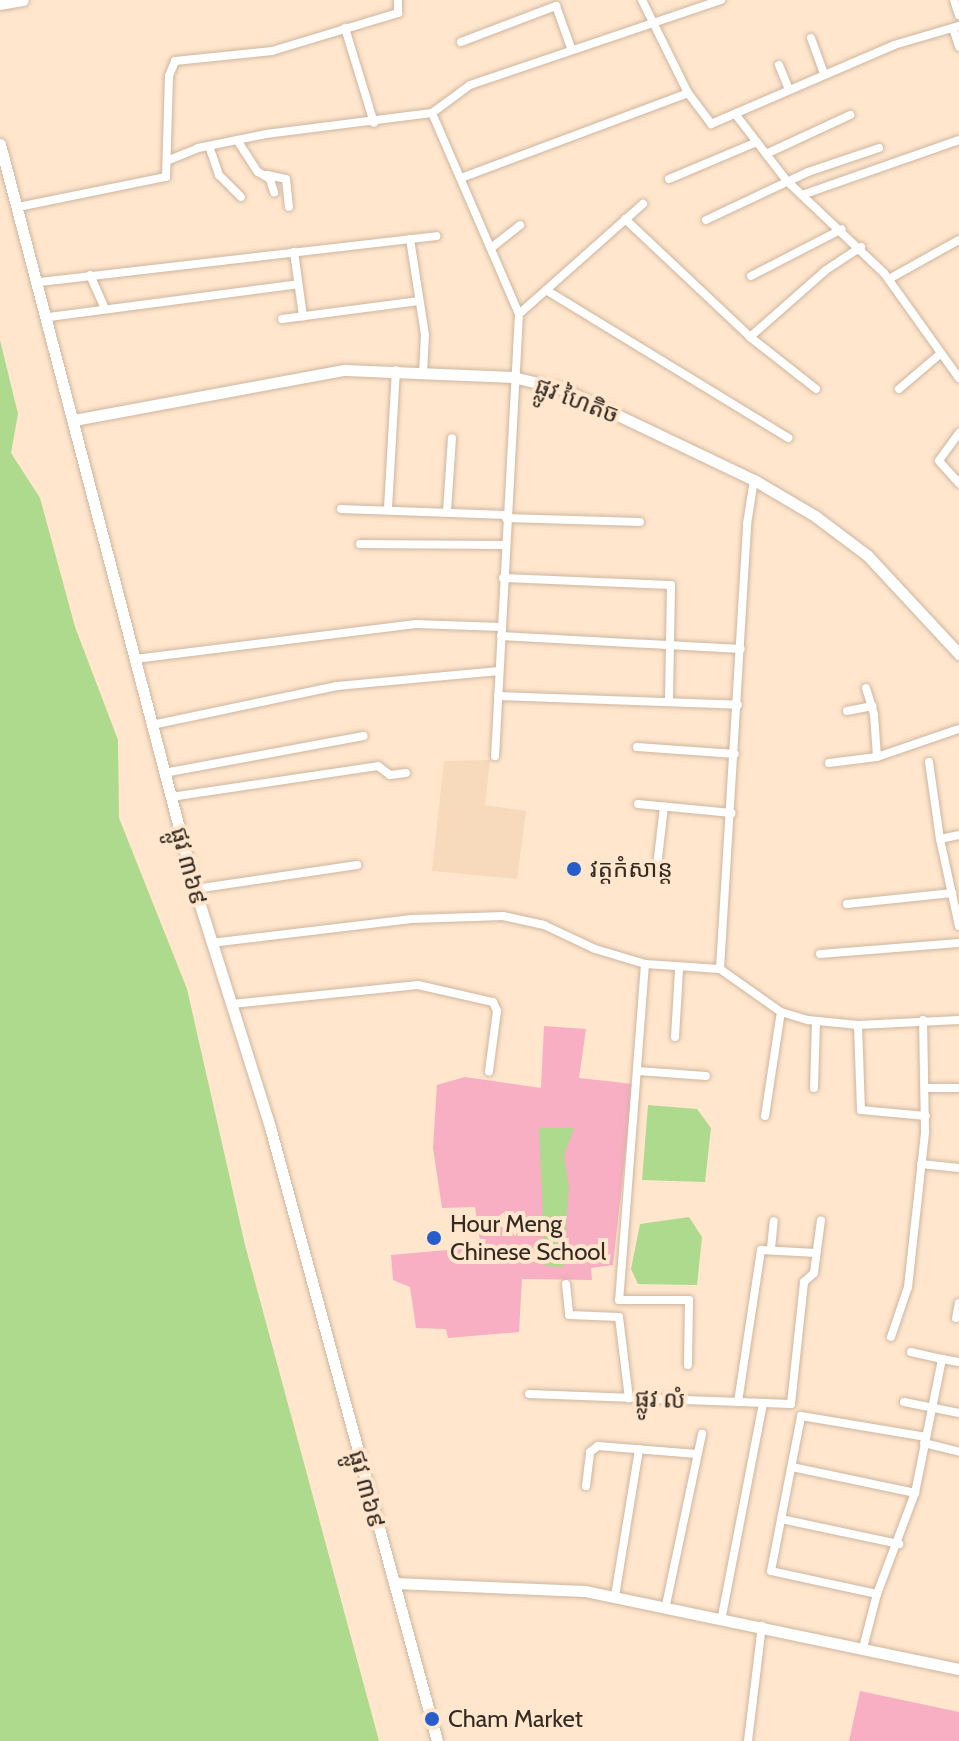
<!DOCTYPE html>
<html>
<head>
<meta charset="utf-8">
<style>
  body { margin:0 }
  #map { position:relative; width:959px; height:1741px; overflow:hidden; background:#ffe6cd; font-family:Cabin,"Noto Sans Khmer",sans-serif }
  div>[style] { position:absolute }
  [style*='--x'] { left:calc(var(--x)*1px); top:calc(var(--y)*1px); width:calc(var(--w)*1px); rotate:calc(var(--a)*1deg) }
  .built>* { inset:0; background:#f7d9bb }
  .green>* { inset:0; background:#f8aec3 }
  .water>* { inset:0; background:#adda8c }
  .roads { filter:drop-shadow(0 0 2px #ceb69f) drop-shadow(0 0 2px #ceb69f) }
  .street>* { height:8px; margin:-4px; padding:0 4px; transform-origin:4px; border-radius:4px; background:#fff }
  .secondary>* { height:11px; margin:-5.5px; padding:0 5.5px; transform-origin:5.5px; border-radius:5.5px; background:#fff }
  .dots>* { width:22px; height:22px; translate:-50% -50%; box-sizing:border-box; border:4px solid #ffe6cd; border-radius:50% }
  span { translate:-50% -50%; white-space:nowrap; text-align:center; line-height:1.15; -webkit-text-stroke:8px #ffe6cd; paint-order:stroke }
  .street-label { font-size:24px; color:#332a21 }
  .poi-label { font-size:24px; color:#332a21 }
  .left { translate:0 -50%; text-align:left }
</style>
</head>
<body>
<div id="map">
  <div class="built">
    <div style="clip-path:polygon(490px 760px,485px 805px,526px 811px,517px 879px,432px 871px,444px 761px)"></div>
  </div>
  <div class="green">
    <div style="clip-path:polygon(544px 1026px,586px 1029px,579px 1078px,633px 1084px,613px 1265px,591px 1268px,592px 1280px,522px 1279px,519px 1332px,448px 1338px,446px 1329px,416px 1328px,410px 1287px,393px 1280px,391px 1255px,481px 1247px,475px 1207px,442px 1208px,433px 1148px,437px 1085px,465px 1077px,541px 1088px)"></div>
    <div style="clip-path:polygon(860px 1691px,959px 1712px,959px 1741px,849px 1741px)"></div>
  </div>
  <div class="water">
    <div style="clip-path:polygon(0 340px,18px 414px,11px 453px,40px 498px,75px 627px,118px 740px,119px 818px,187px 989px,245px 1245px,379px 1741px,0 1741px)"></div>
    <div style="clip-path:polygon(648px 1105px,697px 1109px,711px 1128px,705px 1182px,642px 1180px)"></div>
    <div style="clip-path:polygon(539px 1128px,574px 1128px,564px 1155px,569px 1186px,563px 1267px,545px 1266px)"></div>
    <div style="clip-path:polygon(689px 1217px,702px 1237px,697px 1285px,638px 1284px,631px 1269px,640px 1224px)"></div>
  </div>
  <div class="roads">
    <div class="street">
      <div style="--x:642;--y:0;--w:104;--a:63.7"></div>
      <div style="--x:688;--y:93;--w:39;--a:53"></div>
      <div style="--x:711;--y:124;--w:199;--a:-23.3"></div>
      <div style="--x:894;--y:45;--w:68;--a:-16.3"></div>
      <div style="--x:954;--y:0;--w:16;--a:72"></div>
      <div style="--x:345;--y:28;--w:99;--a:73"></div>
      <div style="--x:953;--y:28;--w:20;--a:72"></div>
      <div style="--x:811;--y:38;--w:38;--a:70"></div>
      <div style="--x:461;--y:42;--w:102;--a:-20.8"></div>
      <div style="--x:556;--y:6;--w:45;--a:70.3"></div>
      <div style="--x:779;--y:65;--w:27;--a:68"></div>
      <div style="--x:432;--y:113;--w:219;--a:66.6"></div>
      <div style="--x:519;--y:314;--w:443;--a:93.1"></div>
      <div style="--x:736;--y:115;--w:83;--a:52.3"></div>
      <div style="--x:787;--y:181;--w:134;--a:43.5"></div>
      <div style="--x:884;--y:273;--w:129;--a:54.5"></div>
      <div style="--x:237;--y:140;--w:38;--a:57"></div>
      <div style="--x:258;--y:172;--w:14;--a:30"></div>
      <div style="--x:270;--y:179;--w:14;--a:73"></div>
      <div style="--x:209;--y:146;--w:31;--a:71"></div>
      <div style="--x:219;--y:175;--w:31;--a:45"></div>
      <div style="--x:766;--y:154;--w:93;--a:-24.9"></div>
      <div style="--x:169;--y:160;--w:31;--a:-22"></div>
      <div style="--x:198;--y:148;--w:69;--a:-11.6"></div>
      <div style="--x:266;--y:134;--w:167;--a:-7.2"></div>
      <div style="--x:432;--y:113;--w:47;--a:-36.4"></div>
      <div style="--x:470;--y:85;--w:265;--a:-18.7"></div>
      <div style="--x:267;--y:175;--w:19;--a:12"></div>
      <div style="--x:286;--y:179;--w:28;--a:84"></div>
      <div style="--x:461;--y:178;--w:242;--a:-20.5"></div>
      <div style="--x:669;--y:179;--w:95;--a:-22.8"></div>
      <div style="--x:802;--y:195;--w:166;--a:-19.3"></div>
      <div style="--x:18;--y:207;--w:151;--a:-11.5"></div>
      <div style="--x:166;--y:177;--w:101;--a:-88.3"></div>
      <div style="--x:169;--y:76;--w:16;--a:-68"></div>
      <div style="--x:175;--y:61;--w:98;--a:-5.9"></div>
      <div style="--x:272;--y:51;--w:132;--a:-16.8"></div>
      <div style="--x:398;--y:13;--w:13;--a:-90"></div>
      <div style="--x:625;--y:219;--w:172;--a:43.3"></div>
      <div style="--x:750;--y:337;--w:84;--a:38.2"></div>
      <div style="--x:706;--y:220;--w:113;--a:-25.2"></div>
      <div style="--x:808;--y:172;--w:75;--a:-18.7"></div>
      <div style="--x:410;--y:239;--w:97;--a:81.1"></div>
      <div style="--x:425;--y:335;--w:36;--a:93"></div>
      <div style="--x:491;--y:248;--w:37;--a:-38"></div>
      <div style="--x:294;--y:252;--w:65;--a:82"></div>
      <div style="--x:90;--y:275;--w:34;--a:66"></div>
      <div style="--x:751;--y:276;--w:102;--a:-27.3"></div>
      <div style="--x:889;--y:279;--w:80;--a:-29.1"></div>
      <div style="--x:40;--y:282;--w:399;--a:-6.6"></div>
      <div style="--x:546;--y:290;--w:284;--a:31.4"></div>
      <div style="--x:519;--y:314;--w:166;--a:-41.6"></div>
      <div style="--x:49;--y:317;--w:251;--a:-7.5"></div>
      <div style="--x:282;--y:319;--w:138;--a:-7.5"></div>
      <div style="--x:750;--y:337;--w:101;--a:-41.4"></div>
      <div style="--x:826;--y:270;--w:42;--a:-33.3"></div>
      <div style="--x:899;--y:389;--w:54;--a:-40.5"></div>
      <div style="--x:959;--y:433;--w:34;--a:126"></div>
      <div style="--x:939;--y:461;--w:30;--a:48"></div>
      <div style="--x:388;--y:508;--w:138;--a:-86.7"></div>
      <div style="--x:341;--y:509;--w:165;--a:2.1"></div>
      <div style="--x:447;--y:511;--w:73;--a:-86.1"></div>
      <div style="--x:506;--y:518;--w:134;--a:1.7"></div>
      <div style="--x:360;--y:544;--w:145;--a:0.4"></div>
      <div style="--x:503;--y:578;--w:168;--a:2.4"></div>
      <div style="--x:671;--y:585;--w:115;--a:91"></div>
      <div style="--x:501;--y:636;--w:240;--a:3.1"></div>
      <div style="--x:135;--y:659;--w:283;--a:-7.1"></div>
      <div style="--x:416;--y:624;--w:85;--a:2"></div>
      <div style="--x:866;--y:688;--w:28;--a:73"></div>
      <div style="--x:874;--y:715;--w:42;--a:85.9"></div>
      <div style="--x:498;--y:696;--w:240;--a:2.1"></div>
      <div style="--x:847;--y:711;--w:26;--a:-11"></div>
      <div style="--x:152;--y:725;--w:189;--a:-11.9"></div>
      <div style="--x:337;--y:686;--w:163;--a:-5.3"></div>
      <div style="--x:637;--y:747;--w:98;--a:4.1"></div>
      <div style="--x:929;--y:762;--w:78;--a:81.9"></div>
      <div style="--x:940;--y:839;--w:19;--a:-12"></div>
      <div style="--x:829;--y:763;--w:48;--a:-7.1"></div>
      <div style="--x:877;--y:757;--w:87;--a:-18.9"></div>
      <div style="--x:164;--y:773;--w:203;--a:-10.5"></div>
      <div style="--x:171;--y:797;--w:209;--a:-8.5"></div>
      <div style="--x:378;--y:766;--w:15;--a:37"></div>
      <div style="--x:390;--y:775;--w:16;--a:-7"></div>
      <div style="--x:638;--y:804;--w:94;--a:5.5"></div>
      <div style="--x:940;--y:839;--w:89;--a:77.7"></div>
      <div style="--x:657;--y:866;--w:60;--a:-83.3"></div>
      <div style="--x:195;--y:889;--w:164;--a:-8.4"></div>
      <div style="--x:847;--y:904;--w:106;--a:-6"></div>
      <div style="--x:211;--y:943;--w:202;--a:-6.8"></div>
      <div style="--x:412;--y:919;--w:91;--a:-1.9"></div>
      <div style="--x:503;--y:916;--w:42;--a:12.4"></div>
      <div style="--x:544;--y:925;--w:56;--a:25.2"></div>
      <div style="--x:595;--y:949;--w:52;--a:16.7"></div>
      <div style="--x:645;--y:964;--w:75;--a:3.8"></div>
      <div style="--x:720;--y:969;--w:75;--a:35.2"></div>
      <div style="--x:781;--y:1012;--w:28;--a:17"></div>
      <div style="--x:808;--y:1020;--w:50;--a:5.7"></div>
      <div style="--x:858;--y:1025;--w:101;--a:-2.8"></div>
      <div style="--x:820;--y:954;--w:139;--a:-4.5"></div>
      <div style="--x:645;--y:964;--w:337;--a:94.4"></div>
      <div style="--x:619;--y:1300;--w:70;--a:0"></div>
      <div style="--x:689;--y:1300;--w:65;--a:90.9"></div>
      <div style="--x:720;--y:969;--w:446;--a:-86.5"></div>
      <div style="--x:747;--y:524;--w:45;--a:-81"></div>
      <div style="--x:232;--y:1004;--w:187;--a:-5.8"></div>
      <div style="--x:418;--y:985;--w:77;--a:12.8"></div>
      <div style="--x:493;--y:1002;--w:10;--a:66"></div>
      <div style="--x:497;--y:1011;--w:61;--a:97.6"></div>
      <div style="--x:858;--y:1025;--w:85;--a:88"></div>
      <div style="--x:861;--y:1110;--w:65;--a:5.3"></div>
      <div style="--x:675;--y:1037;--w:68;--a:-86.6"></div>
      <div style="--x:638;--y:1071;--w:68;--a:4.2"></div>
      <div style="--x:814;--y:1088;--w:67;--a:-88.3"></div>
      <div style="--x:927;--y:1088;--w:32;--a:0"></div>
      <div style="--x:765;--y:1116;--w:105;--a:-81.3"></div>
      <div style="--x:921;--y:1164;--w:38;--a:6"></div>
      <div style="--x:771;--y:1248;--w:27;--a:-84"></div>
      <div style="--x:566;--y:1284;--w:31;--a:84"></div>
      <div style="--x:569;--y:1315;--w:50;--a:2.3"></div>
      <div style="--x:619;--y:1317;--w:82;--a:83"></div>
      <div style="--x:956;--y:1318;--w:15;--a:-79"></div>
      <div style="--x:891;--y:1337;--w:53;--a:-71.2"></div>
      <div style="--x:908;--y:1287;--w:156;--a:-83.7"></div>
      <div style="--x:925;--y:1132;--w:112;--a:-91"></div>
      <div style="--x:911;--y:1352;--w:32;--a:13"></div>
      <div style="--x:529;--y:1394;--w:262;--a:2.2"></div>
      <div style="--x:791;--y:1404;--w:123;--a:-83.9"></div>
      <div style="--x:804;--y:1282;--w:13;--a:-42"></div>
      <div style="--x:814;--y:1273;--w:53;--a:-82.5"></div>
      <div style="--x:738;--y:1402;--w:154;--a:-81.4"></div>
      <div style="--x:761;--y:1250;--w:55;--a:3.1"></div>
      <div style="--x:904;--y:1402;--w:56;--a:11.3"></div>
      <div style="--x:924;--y:1443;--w:36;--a:14"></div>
      <div style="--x:792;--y:1467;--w:126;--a:11.9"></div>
      <div style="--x:586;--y:1486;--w:34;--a:-83"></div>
      <div style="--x:590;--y:1452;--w:10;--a:-37"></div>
      <div style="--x:598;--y:1446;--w:99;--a:4.6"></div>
      <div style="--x:781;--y:1519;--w:121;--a:12"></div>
      <div style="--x:877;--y:1594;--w:108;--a:-167.8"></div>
      <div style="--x:771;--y:1571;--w:158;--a:-79"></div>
      <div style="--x:801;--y:1416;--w:127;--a:9.5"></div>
      <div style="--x:615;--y:1596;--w:149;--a:-80.7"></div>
      <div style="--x:666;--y:1605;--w:175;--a:-78.1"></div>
      <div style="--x:722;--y:1616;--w:217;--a:-79.1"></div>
      <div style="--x:863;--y:1648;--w:56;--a:-75.5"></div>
      <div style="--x:877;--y:1594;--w:108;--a:-69.4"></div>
      <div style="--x:915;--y:1493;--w:137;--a:-78.6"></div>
      <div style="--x:942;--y:1359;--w:17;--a:10"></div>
      <div style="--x:748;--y:1741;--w:116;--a:-83.1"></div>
    </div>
    <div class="secondary">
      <div style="--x:0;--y:4;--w:23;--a:-10"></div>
      <div style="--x:0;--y:144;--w:770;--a:75.33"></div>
      <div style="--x:195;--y:889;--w:250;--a:72.5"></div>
      <div style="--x:270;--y:1127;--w:636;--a:74.78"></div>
      <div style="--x:74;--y:420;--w:276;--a:-10.5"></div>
      <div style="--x:345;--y:370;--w:168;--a:2.4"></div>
      <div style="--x:513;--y:377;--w:51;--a:13.5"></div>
      <div style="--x:563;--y:389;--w:212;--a:25.5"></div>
      <div style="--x:754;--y:480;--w:71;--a:30.5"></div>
      <div style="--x:815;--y:516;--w:66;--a:37"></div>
      <div style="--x:868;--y:556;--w:134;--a:47.1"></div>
      <div style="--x:394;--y:1583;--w:191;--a:2.4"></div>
      <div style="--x:585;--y:1591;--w:382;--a:11.8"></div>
    </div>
  </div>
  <div class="dots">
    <div style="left:574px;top:869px;background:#275dcb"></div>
    <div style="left:434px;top:1238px;background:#275dcb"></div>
    <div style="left:432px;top:1719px;background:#275dcb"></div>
  </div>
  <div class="street-label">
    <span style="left:577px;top:400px;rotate:21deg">ផ្លូវ ហៃតិច</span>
    <span style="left:189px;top:866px;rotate:75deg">ផ្លូវ ៣៦៩</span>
    <span style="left:660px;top:1399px;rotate:2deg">ផ្លូវ លំ</span>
    <span style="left:367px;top:1489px;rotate:75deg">ផ្លូវ ៣៦៩</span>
  </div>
  <div class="poi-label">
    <span class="left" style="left:590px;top:869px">វត្តកំសាន្ត</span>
    <span class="left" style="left:450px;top:1238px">Hour Meng<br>Chinese School</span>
    <span class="left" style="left:448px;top:1719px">Cham Market</span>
  </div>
</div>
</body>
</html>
